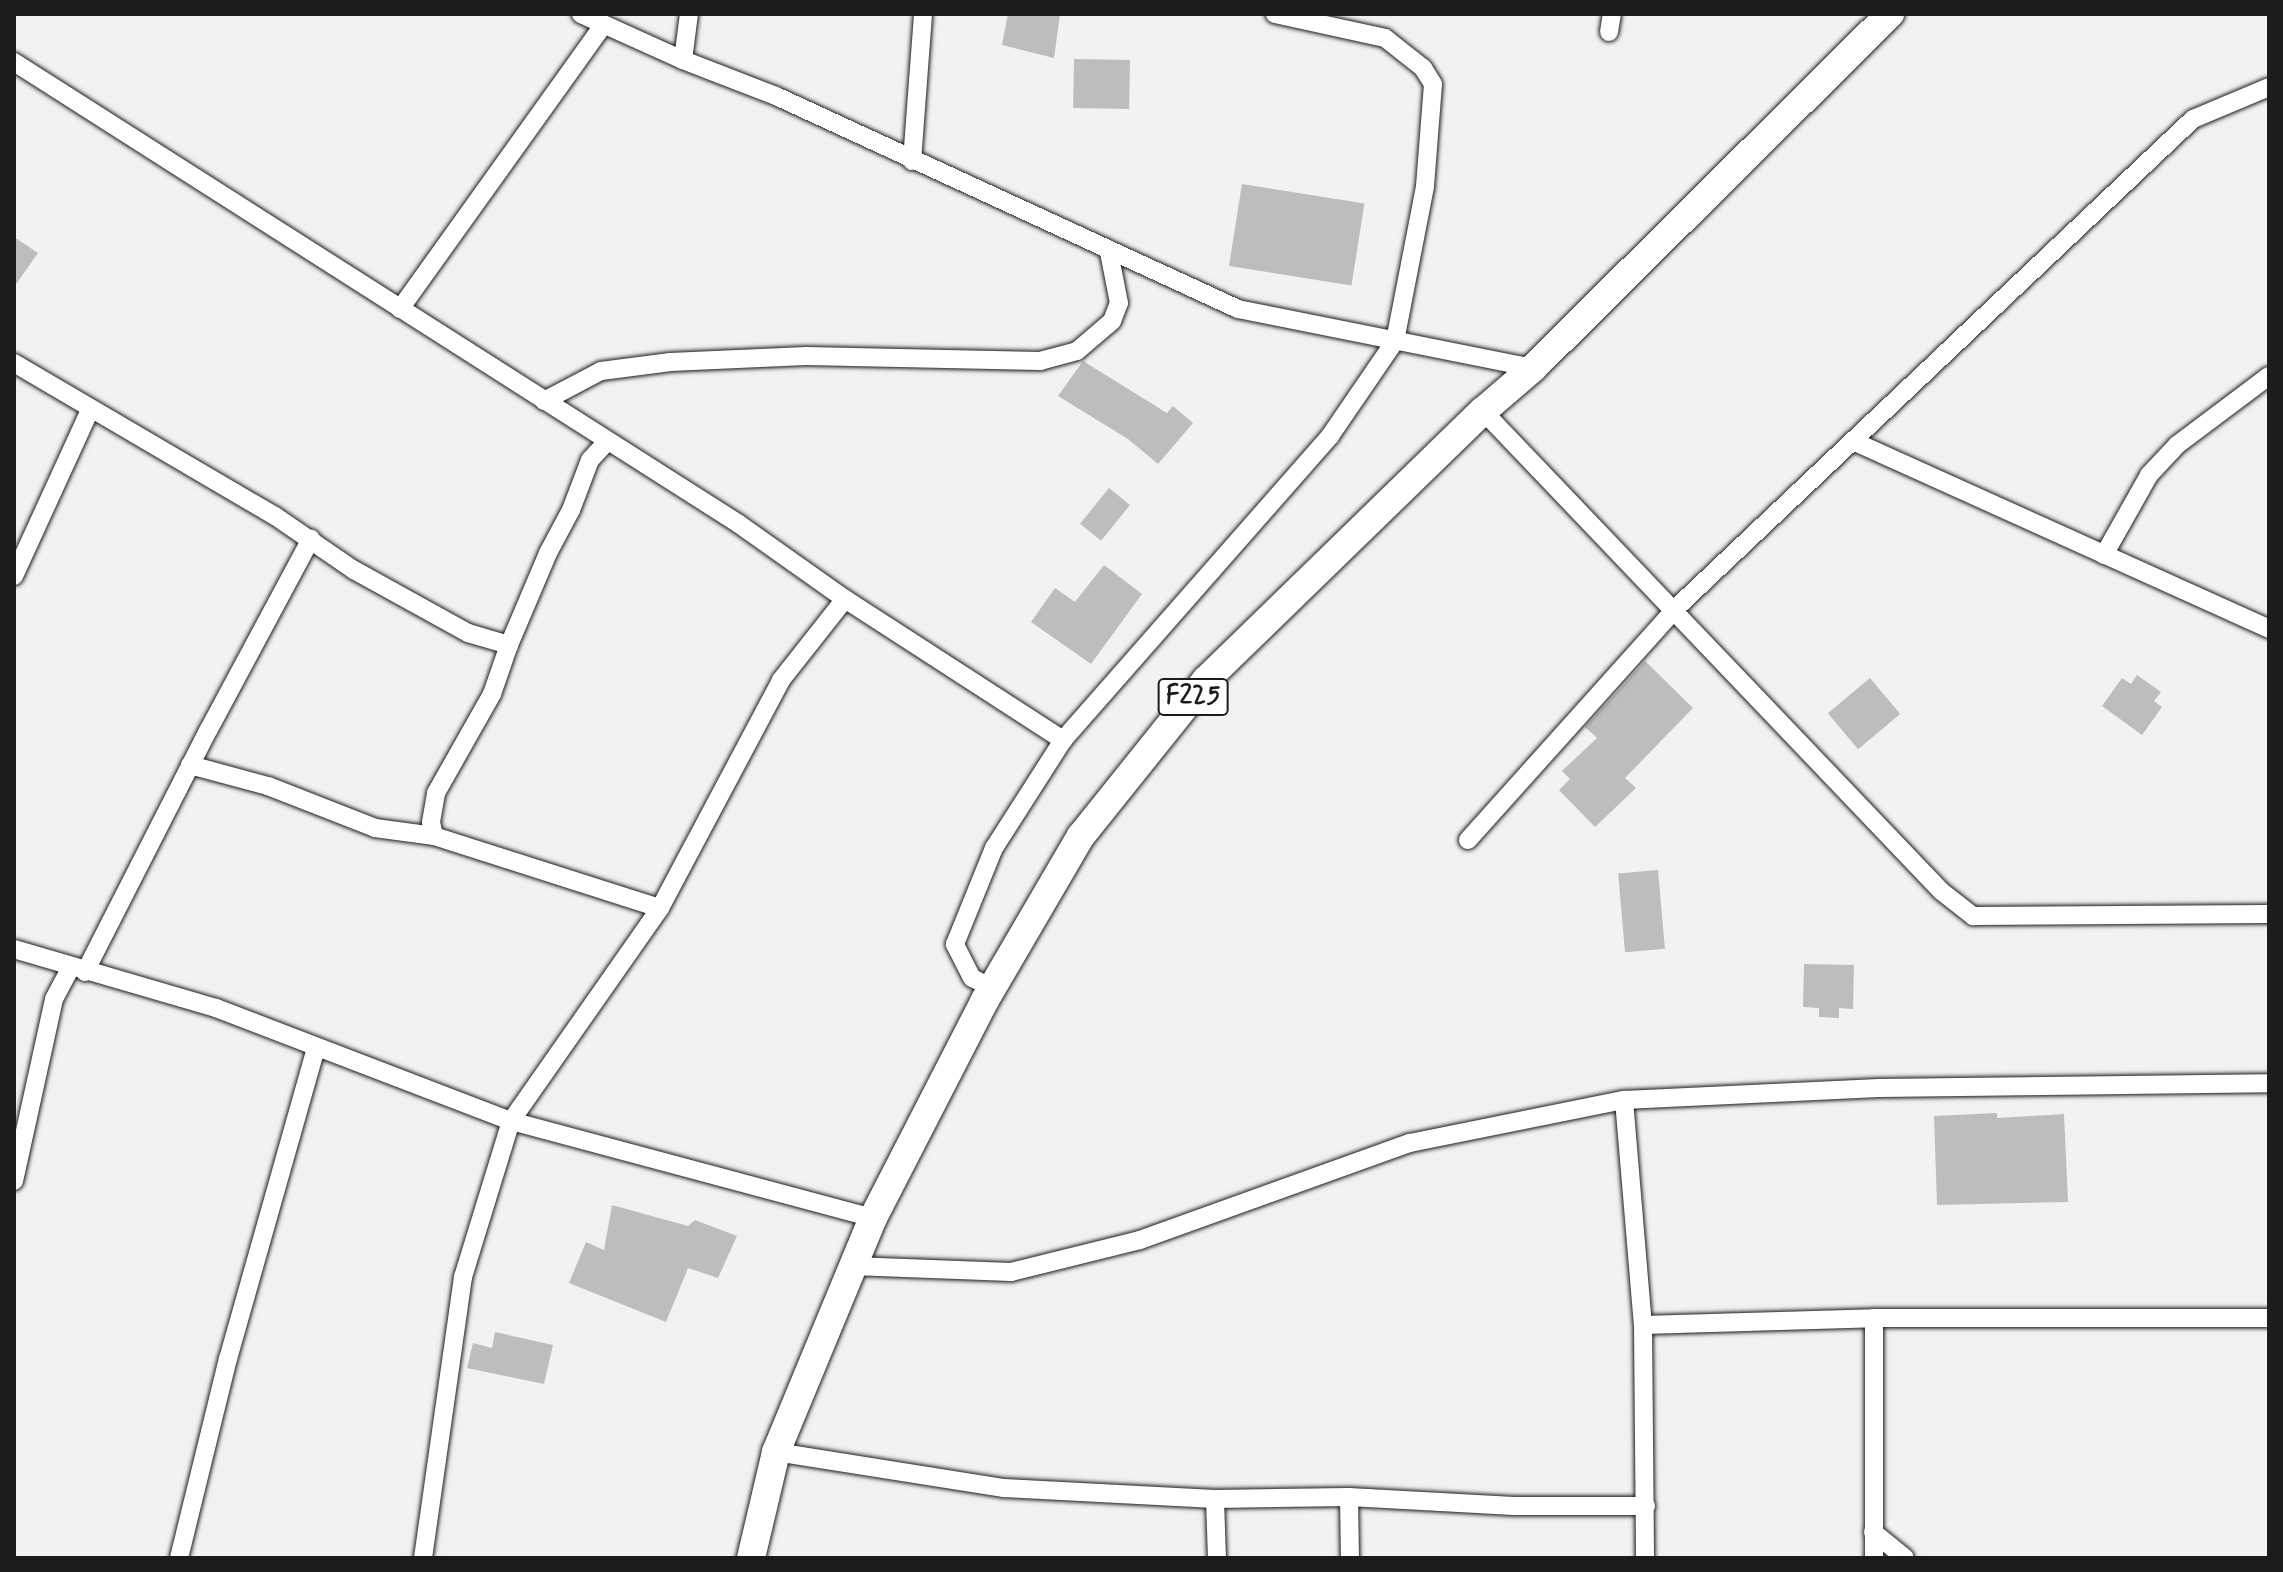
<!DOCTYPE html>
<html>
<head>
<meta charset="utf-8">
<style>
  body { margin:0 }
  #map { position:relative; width:2283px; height:1572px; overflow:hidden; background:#f2f2f2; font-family:Mynerve,sans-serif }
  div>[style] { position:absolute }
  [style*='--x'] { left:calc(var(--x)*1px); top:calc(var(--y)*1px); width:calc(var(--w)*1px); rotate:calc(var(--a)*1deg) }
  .building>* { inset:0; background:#bdbdbd; transform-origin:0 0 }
  .roads { filter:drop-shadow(0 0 2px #1c1c1c) drop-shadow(0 0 2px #1c1c1c) }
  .minor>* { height:18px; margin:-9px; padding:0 9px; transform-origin:9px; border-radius:9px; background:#fff }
  .primary>* { height:28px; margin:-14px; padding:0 14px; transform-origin:14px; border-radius:14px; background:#fff }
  span { translate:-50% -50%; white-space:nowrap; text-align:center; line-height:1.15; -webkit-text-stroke:8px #fff; paint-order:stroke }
  .shield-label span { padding:2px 6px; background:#fff; border:2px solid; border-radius:6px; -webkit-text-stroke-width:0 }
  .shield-label { font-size:26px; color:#1c1c1c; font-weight:700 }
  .frame { position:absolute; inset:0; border:16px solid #1c1c1c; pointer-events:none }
</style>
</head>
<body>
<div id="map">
  <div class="building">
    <div style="clip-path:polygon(1008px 14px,1060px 14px,1054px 58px,1002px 45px)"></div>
    <div style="left:1074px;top:59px;width:56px;height:49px;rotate:1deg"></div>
    <div style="left:1242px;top:184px;width:124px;height:83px;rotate:9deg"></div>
    <div style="clip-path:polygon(14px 237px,38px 253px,14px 287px)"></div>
    <div style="clip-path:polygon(1083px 361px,1167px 413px,1173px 406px,1193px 423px,1158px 464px,1128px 439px,1058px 396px)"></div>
    <div style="left:1109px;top:488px;width:27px;height:46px;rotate:39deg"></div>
    <div style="clip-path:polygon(1104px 565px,1142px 594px,1091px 664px,1031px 622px,1055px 588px,1075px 602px)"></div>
    <div style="clip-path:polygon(1645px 661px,1693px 708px,1625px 778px,1636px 788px,1595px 827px,1559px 790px,1570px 779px,1562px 771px,1597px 738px,1585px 727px)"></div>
    <div style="clip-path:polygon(2137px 675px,2161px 692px,2154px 701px,2162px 707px,2142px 735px,2102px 706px,2122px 678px,2131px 684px)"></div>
    <div style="left:1870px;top:678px;width:47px;height:55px;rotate:50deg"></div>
    <div style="left:1658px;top:870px;width:79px;height:40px;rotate:85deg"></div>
    <div style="clip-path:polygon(1804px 964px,1854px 965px,1853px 1009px,1839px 1008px,1839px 1018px,1819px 1017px,1819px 1008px,1803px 1007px)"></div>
    <div style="clip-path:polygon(1997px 1113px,1997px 1118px,2064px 1114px,2068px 1202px,1937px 1205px,1934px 1116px)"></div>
    <div style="clip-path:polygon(612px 1205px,688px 1226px,695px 1220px,737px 1236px,718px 1278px,688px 1268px,666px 1322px,569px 1283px,586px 1242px,604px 1250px)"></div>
    <div style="clip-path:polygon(495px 1332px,553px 1345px,544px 1384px,467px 1368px,473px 1343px,492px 1348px)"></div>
  </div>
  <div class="roads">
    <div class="minor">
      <div style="--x:581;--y:14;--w:112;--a:24.3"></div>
      <div style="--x:683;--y:60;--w:100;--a:21.2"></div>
      <div style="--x:776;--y:96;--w:509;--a:24.75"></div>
      <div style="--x:1238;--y:309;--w:301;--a:11.3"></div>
      <div style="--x:1609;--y:32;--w:18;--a:-81"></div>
      <div style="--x:683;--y:60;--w:46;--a:-82.6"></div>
      <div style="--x:14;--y:62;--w:860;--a:32.51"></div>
      <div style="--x:739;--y:524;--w:130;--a:35.3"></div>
      <div style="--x:845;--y:599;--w:260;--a:32.9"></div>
      <div style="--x:912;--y:161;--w:147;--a:-85.7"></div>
      <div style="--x:400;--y:309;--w:349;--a:-54.4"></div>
      <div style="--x:14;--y:363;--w:303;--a:30.4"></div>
      <div style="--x:275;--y:516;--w:96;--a:34.4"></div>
      <div style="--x:354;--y:570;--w:130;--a:28.9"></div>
      <div style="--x:468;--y:633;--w:43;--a:16.3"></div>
      <div style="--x:509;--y:645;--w:100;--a:-67"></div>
      <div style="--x:548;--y:553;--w:49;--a:-61.9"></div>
      <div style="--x:571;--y:510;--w:53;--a:-69.2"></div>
      <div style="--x:590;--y:460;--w:26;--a:-47"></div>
      <div style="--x:544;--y:401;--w:64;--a:-27.8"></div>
      <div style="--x:601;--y:371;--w:70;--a:-7.4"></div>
      <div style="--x:670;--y:362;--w:136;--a:-2.5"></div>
      <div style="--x:806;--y:356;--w:234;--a:1.2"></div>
      <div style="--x:1040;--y:361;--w:38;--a:-15"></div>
      <div style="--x:1077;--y:351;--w:46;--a:-40.6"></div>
      <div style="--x:1112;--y:321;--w:19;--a:-69"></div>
      <div style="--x:1119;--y:303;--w:52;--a:-101.1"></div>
      <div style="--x:1483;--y:411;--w:663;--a:46.34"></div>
      <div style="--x:1941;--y:891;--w:41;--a:38"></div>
      <div style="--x:1973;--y:916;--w:296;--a:-0.4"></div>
      <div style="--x:1853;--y:441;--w:457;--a:24.3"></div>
      <div style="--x:2104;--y:555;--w:92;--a:-60.6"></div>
      <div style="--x:2149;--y:475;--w:41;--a:-47"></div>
      <div style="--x:2177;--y:445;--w:115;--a:-36.9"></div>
      <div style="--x:14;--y:576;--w:183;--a:-65.4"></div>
      <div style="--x:190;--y:765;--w:81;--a:15.1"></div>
      <div style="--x:268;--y:786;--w:115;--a:21.4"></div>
      <div style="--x:375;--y:828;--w:60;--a:7.7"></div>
      <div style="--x:434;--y:836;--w:237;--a:17.7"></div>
      <div style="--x:434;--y:836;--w:14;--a:-102"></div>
      <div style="--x:431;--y:822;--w:29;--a:-80"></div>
      <div style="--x:436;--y:793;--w:114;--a:-60.5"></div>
      <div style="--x:492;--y:694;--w:52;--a:-70.9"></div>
      <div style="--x:1468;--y:840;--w:310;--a:-48.1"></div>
      <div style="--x:1675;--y:609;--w:713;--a:-43.41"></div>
      <div style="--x:2193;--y:119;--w:82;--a:-22.8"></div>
      <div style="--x:14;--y:949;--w:210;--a:16.3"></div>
      <div style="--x:216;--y:1008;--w:316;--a:21"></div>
      <div style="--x:511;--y:1121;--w:375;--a:15"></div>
      <div style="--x:85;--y:972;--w:273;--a:-63"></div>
      <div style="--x:209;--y:729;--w:216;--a:-61.8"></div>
      <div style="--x:992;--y:988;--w:22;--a:-153"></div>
      <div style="--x:972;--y:978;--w:38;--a:-117"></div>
      <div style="--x:955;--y:944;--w:104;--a:-67.9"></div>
      <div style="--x:994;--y:848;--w:128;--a:-57.4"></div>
      <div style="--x:1063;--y:740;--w:405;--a:-48.7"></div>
      <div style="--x:1330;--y:436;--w:115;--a:-55.6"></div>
      <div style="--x:1395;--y:341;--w:158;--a:-79"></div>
      <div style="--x:1425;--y:186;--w:102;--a:-85.5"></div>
      <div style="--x:1433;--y:84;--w:19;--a:-122"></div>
      <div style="--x:1423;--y:68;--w:48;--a:-141.7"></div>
      <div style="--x:1385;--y:38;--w:113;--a:-167.7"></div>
      <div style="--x:1624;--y:1100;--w:226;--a:85.2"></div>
      <div style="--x:1643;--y:1325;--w:233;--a:89.5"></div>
      <div style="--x:14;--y:1181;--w:186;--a:-77.6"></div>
      <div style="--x:54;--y:999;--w:36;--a:-62"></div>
      <div style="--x:852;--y:1266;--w:159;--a:2.2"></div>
      <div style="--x:1011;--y:1272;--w:133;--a:-13.9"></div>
      <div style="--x:1140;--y:1240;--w:287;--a:-19.8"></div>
      <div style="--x:1410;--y:1143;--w:218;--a:-11.4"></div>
      <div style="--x:1624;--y:1100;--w:255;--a:-2.7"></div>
      <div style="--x:1879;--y:1088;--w:390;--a:-0.7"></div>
      <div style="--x:1874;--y:1318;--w:240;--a:90"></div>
      <div style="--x:1643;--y:1325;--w:231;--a:-1.7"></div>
      <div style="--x:1874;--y:1318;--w:395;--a:0"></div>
      <div style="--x:776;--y:1452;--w:231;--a:9"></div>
      <div style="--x:1004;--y:1488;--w:211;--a:3"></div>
      <div style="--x:1215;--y:1499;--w:134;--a:-0.9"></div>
      <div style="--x:1349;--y:1497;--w:165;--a:3.1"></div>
      <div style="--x:1514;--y:1506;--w:132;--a:0"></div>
      <div style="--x:1349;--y:1497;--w:61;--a:89.1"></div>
      <div style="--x:1215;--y:1499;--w:59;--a:88.1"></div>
      <div style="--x:1873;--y:1532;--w:41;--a:39.1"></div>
      <div style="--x:179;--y:1558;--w:205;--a:-76.2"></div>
      <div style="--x:228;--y:1359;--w:323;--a:-74.2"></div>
      <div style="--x:423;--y:1558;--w:284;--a:-81.9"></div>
      <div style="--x:463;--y:1277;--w:163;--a:-72.9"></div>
      <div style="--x:511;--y:1121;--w:260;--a:-55"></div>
      <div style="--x:660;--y:908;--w:258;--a:-62"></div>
      <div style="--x:781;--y:680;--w:103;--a:-51.7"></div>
    </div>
    <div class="primary">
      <div style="--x:751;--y:1558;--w:109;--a:-76.7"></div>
      <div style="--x:776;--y:1452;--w:253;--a:-67.5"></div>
      <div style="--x:873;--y:1218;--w:245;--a:-62.8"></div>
      <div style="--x:985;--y:1000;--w:190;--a:-59.7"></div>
      <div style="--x:1081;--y:836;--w:200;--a:-51.3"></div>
      <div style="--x:1206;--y:680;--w:386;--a:-44.2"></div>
      <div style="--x:1483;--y:411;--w:66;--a:-40.7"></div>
      <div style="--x:1533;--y:368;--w:503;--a:-44.76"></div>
    </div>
  </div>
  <div class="shield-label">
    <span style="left:1193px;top:697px">F225</span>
  </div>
  <div class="frame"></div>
</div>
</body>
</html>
